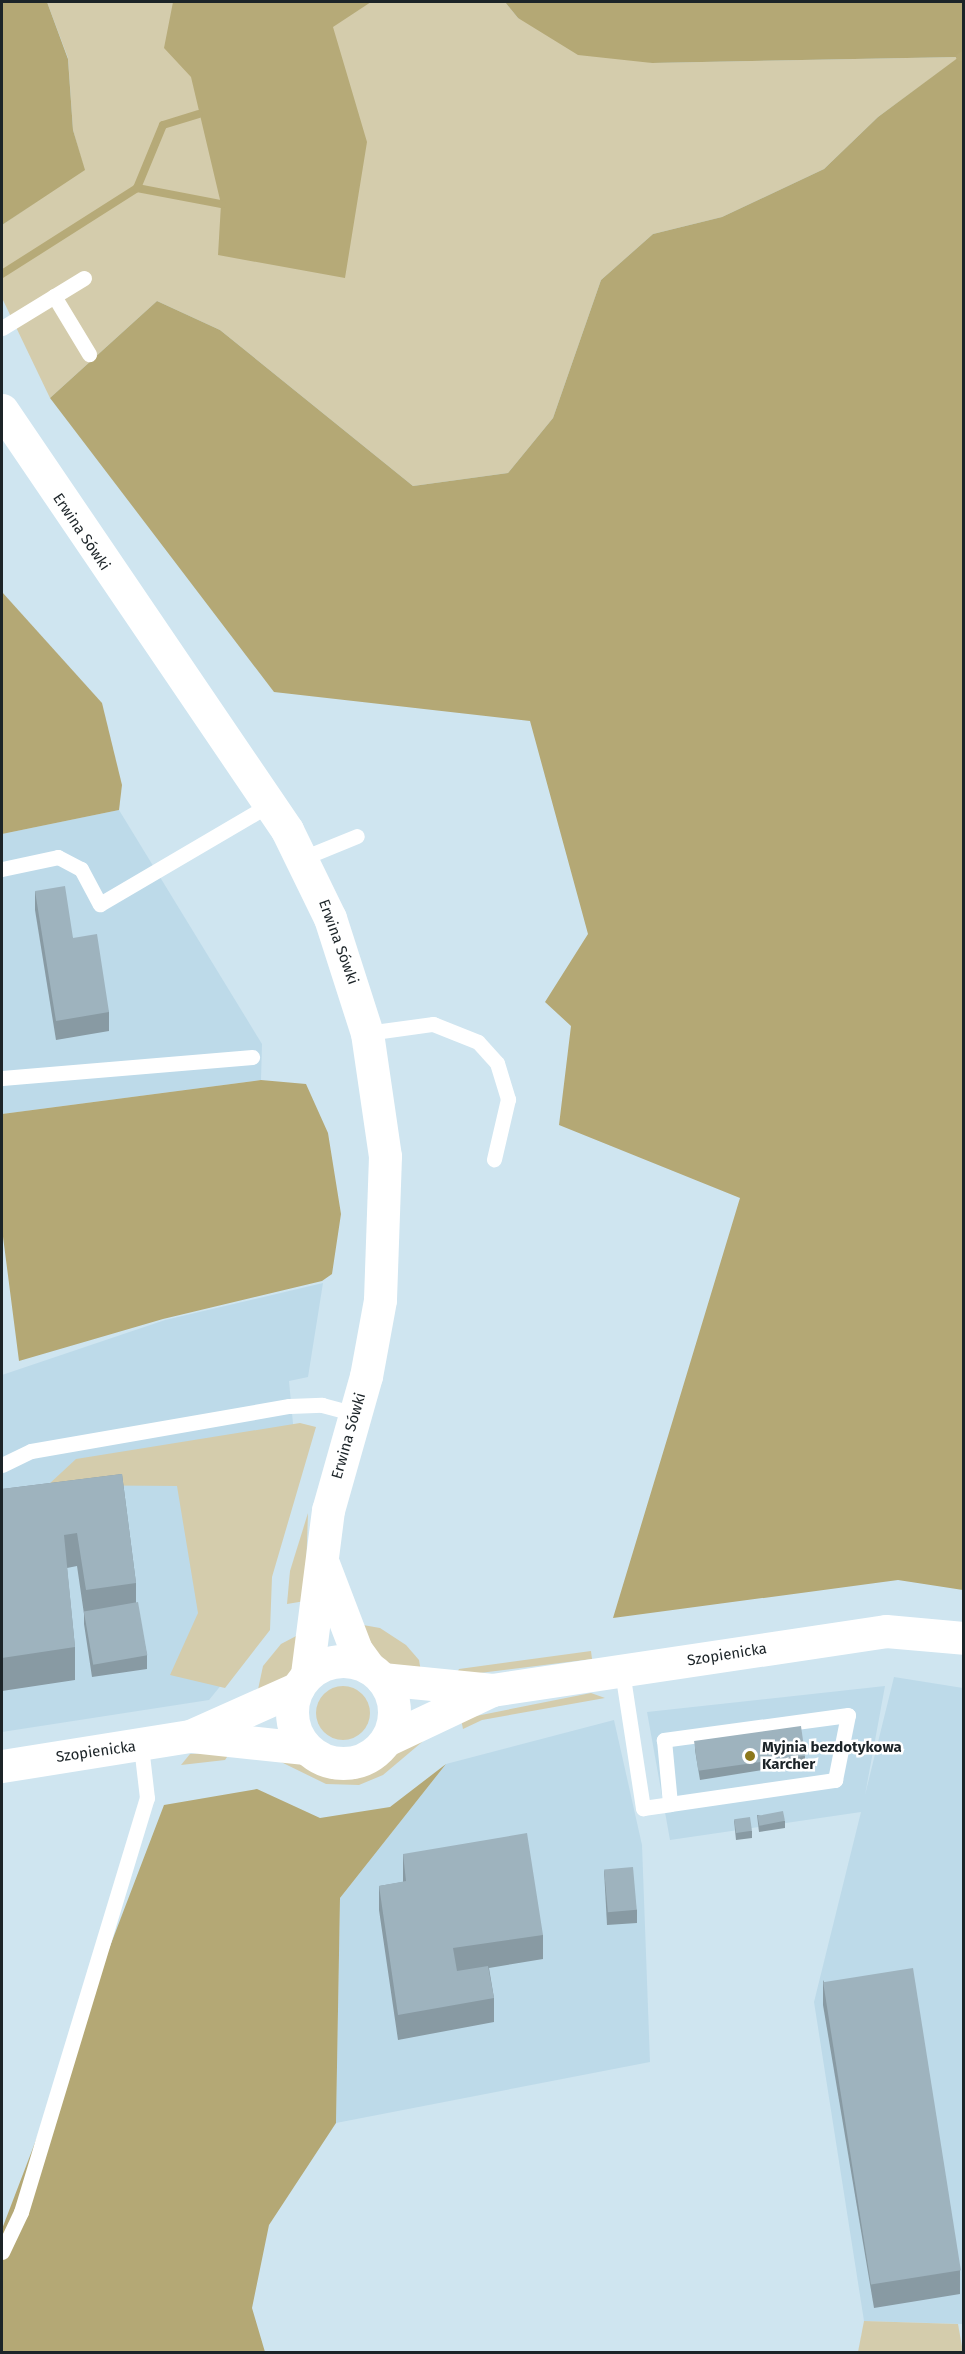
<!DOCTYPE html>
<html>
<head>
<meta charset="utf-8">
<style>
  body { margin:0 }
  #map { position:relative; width:965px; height:2354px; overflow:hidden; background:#cfe5f0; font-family:"Fira Sans",sans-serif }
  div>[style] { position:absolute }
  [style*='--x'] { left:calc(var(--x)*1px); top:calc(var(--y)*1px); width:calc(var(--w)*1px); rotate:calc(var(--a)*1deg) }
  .built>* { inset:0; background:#bddae9 }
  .green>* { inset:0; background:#d4ccac }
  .round { border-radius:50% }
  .forest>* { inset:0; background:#b4a875 }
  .water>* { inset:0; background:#b6aa78 }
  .stream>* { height:8px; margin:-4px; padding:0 4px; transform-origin:4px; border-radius:4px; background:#b6aa78 }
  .lane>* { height:15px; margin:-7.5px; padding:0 7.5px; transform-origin:7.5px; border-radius:7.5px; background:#fff }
  .secondary>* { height:33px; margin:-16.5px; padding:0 16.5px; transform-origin:16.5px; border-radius:16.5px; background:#fff }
  .secondary>.ring { margin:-16.5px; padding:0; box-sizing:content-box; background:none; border:33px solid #fff; border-radius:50% }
  .wall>* { inset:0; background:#889aa3 }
  .building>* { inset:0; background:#9eb3be; transform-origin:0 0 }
  .dots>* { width:16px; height:16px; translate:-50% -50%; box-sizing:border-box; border:3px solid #fff; border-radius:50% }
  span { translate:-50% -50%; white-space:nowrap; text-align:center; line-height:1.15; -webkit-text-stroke:5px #fff; paint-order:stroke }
  .street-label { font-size:15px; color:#1c2428 }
  .poi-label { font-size:15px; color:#1c2428; font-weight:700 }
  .left { translate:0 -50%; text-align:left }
  .frame { position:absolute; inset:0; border:3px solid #1c2428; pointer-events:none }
</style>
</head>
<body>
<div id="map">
  <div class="built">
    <div style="clip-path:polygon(119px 810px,262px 1044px,261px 1080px,2px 1114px,2px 834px)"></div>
    <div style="clip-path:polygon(323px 1283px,308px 1377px,289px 1381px,294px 1434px,231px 1673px,209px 1700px,2px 1732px,2px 1375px,165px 1320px)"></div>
    <div style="clip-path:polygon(894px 1677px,963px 1688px,963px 2324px,864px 2321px,814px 2002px,861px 1812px,670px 1840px,647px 1712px,885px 1686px,865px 1795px)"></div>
    <div style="clip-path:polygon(614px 1720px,642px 1845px,650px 2062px,336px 2123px,340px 1898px,446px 1764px)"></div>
  </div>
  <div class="green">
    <div style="clip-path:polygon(47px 2px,505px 2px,518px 18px,652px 63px,960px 57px,878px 117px,824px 169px,722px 217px,653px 234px,601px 280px,553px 418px,508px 473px,413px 486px,220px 330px,157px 301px,50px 398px,2px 298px,2px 225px,84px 169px,73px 130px,68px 58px)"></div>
    <div style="clip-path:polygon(300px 1423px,316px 1427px,272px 1577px,270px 1630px,225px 1688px,170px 1675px,198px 1613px,177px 1486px,48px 1485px,76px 1459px)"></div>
    <div style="clip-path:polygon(308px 1513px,305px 1601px,287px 1604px,290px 1571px)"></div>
    <div style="clip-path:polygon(363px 1625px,380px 1628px,406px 1645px,419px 1660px,422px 1677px,387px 1666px,374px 1655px)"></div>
    <div style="clip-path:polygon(298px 1635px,291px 1677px,256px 1699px,263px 1666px,281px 1644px)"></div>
    <div style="clip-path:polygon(591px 1651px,592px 1659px,455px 1676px,459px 1669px)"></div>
    <div class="round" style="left:316px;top:1686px;width:54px;height:54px"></div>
    <div style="clip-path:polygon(591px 1693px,605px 1698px,482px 1720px,463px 1729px,461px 1719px)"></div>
    <div style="clip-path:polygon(428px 1737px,383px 1775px,359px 1785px,326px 1784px,281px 1762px,294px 1757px,323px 1774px,353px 1777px,379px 1767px,402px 1743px)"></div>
    <div style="clip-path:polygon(231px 1751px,225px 1760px,181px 1765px,190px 1754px)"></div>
    <div style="clip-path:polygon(864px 2321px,958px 2324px,963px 2352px,858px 2352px)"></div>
  </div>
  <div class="forest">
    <div style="clip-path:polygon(2px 2px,47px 2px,68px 59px,73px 130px,85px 170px,2px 225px)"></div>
    <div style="clip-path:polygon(505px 2px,963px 2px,963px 1590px,898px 1580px,613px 1618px,740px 1198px,559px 1125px,571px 1026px,545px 1002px,588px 934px,530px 721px,274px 692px,50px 398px,157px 301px,220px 330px,413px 486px,508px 473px,553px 418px,601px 280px,653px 234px,722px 217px,824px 169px,878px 117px,959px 57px,652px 63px,578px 55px,518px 18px)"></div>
    <div style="clip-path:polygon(2px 592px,102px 703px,122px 785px,119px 810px,2px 834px)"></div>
    <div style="clip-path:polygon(261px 1080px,306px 1084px,328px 1133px,341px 1214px,332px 1274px,322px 1281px,163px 1319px,19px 1361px,2px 1229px,2px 1114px)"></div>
    <div style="clip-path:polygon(446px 1764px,340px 1898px,336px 2123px,269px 2225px,252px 2308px,265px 2352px,2px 2352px,2px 2229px,164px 1805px,257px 1789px,320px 1818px,390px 1807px)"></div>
  </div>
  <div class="water">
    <div style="clip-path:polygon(173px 2px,371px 2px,333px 27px,367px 142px,345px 278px,218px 255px,221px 204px,191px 77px,164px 48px)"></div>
  </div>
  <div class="stream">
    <div style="--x:960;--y:57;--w:4;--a:-27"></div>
    <div style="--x:137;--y:188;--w:86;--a:10.8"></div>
    <div style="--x:2;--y:274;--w:160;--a:-32.5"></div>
    <div style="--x:137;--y:188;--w:68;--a:-67.6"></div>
    <div style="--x:163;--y:125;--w:37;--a:-17"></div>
  </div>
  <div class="lane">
    <div style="--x:54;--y:296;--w:68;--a:58.9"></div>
    <div style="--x:2;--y:328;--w:96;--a:-31.4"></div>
    <div style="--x:303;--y:858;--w:58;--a:-22.2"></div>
    <div style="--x:2;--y:869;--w:57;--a:-12.1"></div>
    <div style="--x:58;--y:857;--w:26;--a:28"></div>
    <div style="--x:81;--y:869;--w:40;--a:62"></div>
    <div style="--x:100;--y:904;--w:199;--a:-30.4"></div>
    <div style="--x:367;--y:1033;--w:67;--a:-7.8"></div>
    <div style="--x:433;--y:1024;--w:48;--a:21.8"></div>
    <div style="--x:478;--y:1042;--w:28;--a:48"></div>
    <div style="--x:497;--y:1063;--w:38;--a:73"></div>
    <div style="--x:508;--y:1099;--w:62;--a:103.1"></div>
    <div style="--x:2;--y:1078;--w:251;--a:-4.8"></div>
    <div style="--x:2;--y:1465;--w:32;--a:-26"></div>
    <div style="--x:31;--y:1451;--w:262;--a:-9.9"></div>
    <div style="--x:289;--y:1406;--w:33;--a:-2"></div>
    <div style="--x:322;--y:1405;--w:35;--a:15"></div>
    <div style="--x:622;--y:1671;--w:139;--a:81.3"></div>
    <div style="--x:643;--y:1808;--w:27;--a:-8"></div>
    <div style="--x:670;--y:1804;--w:167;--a:-8.3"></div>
    <div style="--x:835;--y:1780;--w:66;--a:-78.7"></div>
    <div style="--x:848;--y:1715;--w:186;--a:172.3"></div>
    <div style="--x:664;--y:1740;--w:64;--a:84.6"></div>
    <div style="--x:2;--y:2252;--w:44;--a:-64.6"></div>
    <div style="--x:21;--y:2212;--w:433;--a:-73.1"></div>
    <div style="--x:147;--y:1798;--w:52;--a:-96.6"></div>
  </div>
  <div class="secondary">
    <div style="--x:2;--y:410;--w:508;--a:55.84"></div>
    <div style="--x:287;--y:830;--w:98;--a:64"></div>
    <div style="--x:330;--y:918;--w:121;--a:72.2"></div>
    <div style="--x:367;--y:1033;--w:124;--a:81.7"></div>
    <div style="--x:385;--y:1156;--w:144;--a:92"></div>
    <div style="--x:380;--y:1300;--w:77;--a:100.4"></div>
    <div style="--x:366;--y:1376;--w:139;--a:105.8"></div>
    <div style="--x:328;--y:1510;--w:166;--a:97.3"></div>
    <div style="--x:322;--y:1561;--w:95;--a:69.1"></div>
    <div style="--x:356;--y:1650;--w:22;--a:54"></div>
    <div class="ring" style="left:292px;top:1661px;width:69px;height:69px"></div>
    <div style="--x:382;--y:1679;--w:111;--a:5.7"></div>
    <div style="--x:492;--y:1690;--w:398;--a:-8.5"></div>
    <div style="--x:886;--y:1631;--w:78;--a:5.1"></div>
    <div style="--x:192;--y:1736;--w:114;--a:6.1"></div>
    <div style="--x:386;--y:1740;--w:117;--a:-25.3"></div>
    <div style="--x:2;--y:1766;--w:190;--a:-9.1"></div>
    <div style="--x:190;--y:1736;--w:118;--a:-24"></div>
  </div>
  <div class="wall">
    <div style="clip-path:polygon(35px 891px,73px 938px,109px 1012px,109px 1031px,56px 1040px,35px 910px)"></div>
    <div style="clip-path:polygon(122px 1474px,136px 1583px,136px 1603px,147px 1655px,147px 1669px,92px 1677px,84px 1624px,84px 1614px,77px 1566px,67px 1568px,75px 1647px,75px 1680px,2px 1691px,2px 1489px)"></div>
    <div style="clip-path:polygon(695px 1744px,805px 1756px,805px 1763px,700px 1780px,695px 1750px)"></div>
    <div style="clip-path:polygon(757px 1815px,785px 1821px,785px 1828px,759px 1832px)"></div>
    <div style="clip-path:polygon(734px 1820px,752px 1831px,752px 1838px,736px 1840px)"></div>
    <div style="clip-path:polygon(403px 1854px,543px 1935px,543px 1959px,489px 1968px,494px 1998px,494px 2022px,398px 2040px,379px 1910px,379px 1886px,403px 1882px)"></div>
    <div style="clip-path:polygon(604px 1870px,637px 1910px,637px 1923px,607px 1925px)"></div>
    <div style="clip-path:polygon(823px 1980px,960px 2270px,960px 2294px,874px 2308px,823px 2005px)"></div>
  </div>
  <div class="building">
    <div style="clip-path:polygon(65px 886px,73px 938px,97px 934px,109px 1012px,56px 1021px,35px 891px)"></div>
    <div style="clip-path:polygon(122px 1474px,136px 1583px,86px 1590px,77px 1533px,64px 1535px,75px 1647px,2px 1658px,2px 1489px)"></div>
    <div style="left:138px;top:1602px;width:54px;height:55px;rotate:80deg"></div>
    <div style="left:801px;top:1726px;width:30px;height:108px;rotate:82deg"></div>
    <div style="left:783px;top:1811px;width:10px;height:26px;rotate:79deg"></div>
    <div style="left:750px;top:1817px;width:14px;height:16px;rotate:82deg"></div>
    <div style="clip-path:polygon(527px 1833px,543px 1935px,453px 1948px,457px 1971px,488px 1966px,494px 1998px,398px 2015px,379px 1886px,406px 1881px,403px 1854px)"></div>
    <div style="left:633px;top:1867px;width:43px;height:29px;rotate:85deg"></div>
    <div style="left:913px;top:1968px;width:306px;height:91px;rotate:81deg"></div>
  </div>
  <div class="dots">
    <div style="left:750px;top:1756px;background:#8c781c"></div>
  </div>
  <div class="street-label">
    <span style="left:81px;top:532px;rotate:56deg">Erwina Sówki</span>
    <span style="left:338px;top:942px;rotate:70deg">Erwina Sówki</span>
    <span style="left:349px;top:1436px;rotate:-74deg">Erwina Sówki</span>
    <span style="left:727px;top:1655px;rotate:-9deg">Szopienicka</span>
    <span style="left:96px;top:1752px;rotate:-8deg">Szopienicka</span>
  </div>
  <div class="poi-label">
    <span class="left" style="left:762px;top:1756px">Myjnia bezdotykowa<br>Karcher</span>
  </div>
  <div class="frame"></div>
</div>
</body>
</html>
